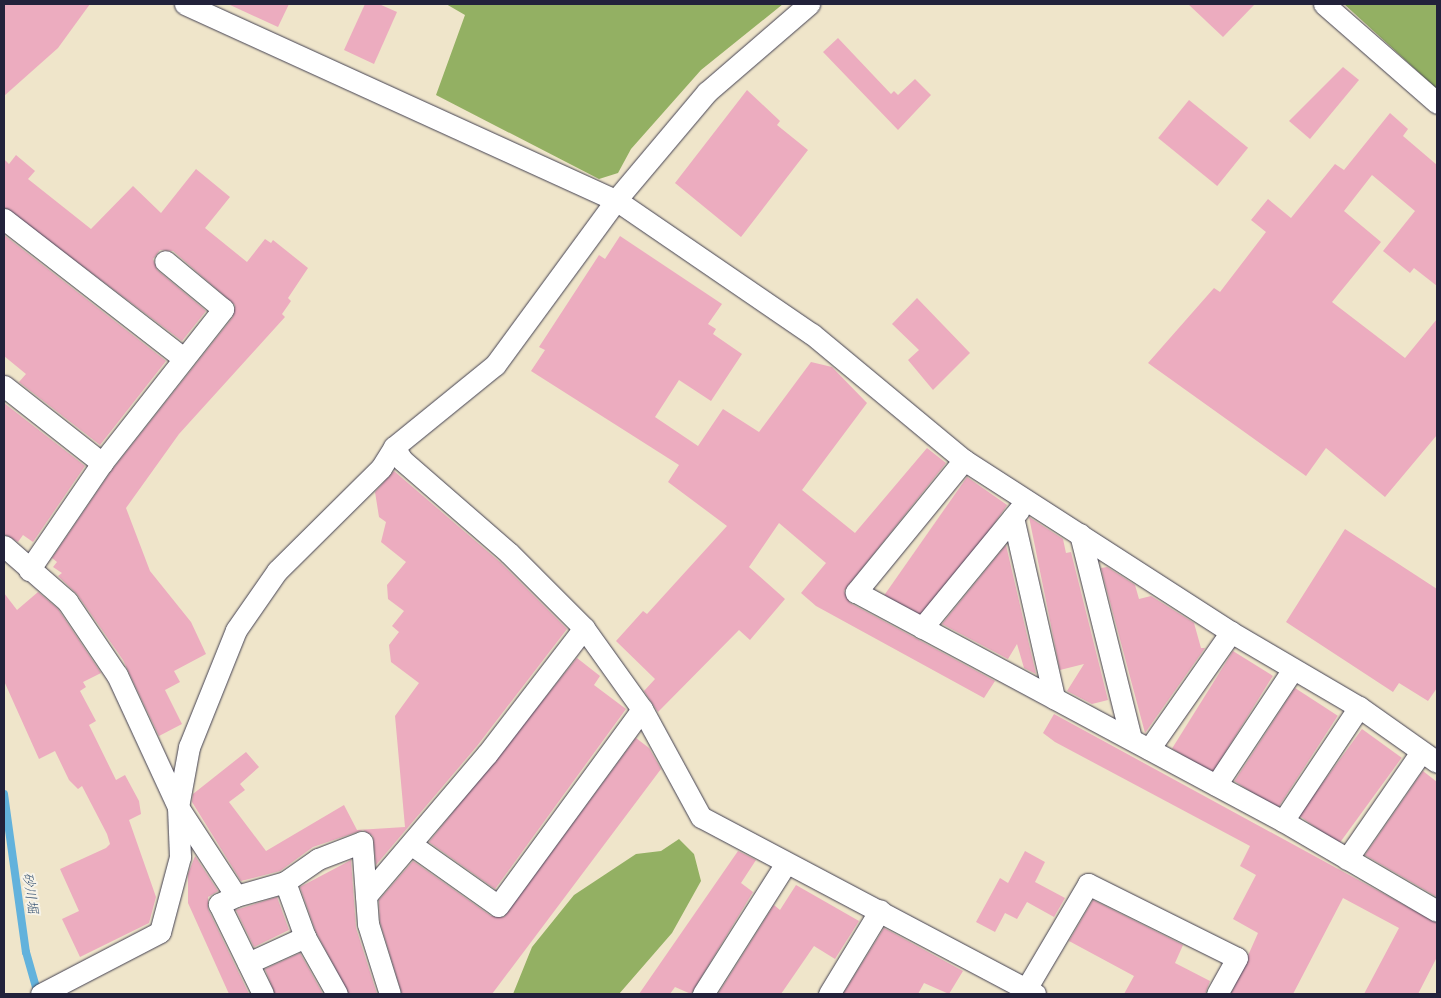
<!DOCTYPE html>
<html>
<head>
<meta charset="utf-8">
<style>
  body { margin:0 }
  #map { position:relative; width:1441px; height:998px; overflow:hidden; background:#efe5ca; font-family:Pangolin,"Klee One",sans-serif }
  div>[style] { position:absolute }
  [style*='--x'] { left:calc(var(--x)*1px); top:calc(var(--y)*1px); width:calc(var(--w)*1px); rotate:calc(var(--a)*1deg) }
  .forest>* { inset:0; background:#93b063 }
  .stream>* { height:8px; margin:-4px; padding:0 4px; transform-origin:4px; border-radius:4px; background:#62b2dc }
  .building>* { inset:0; background:#ecacbf; transform-origin:0 0 }
  .roads { filter:drop-shadow(0 0 1px #413f50) drop-shadow(0 0 1px #413f50) }
  .minor>* { height:21px; margin:-10.5px; padding:0 10.5px; transform-origin:10.5px; border-radius:10.5px; background:#fff }
  span { translate:-50% -50%; white-space:nowrap; text-align:center; line-height:1.15; -webkit-text-stroke:4px #f7f3e8; paint-order:stroke }
  .water-label { font-size:14px; color:#385473; font-style:italic }
  .frame { position:absolute; inset:0; border:5px solid #22223b; pointer-events:none }
</style>
</head>
<body>
<div id="map">
  <div class="forest">
    <div style="clip-path:polygon(446px 4px,783px 4px,701px 70px,631px 149px,618px 173px,599px 179px,436px 95px,465px 15px)"></div>
    <div style="clip-path:polygon(1344px 4px,1437px 4px,1437px 89px)"></div>
    <div style="clip-path:polygon(679px 839px,694px 854px,701px 881px,672px 933px,619px 994px,513px 994px,532px 947px,574px 895px,636px 854px,661px 851px)"></div>
  </div>
  <div class="stream">
    <div style="--x:4;--y:794;--w:160;--a:82.1"></div>
    <div style="--x:26;--y:952;--w:44;--a:74.1"></div>
  </div>
  <div class="building">
    <div style="clip-path:polygon(4px 4px,90px 4px,58px 48px,4px 96px)"></div>
    <div style="clip-path:polygon(228px 4px,289px 4px,278px 27px)"></div>
    <div style="clip-path:polygon(365px 4px,379px 4px,397px 12px,374px 64px,344px 50px)"></div>
    <div style="clip-path:polygon(1188px 4px,1255px 4px,1223px 37px)"></div>
    <div style="clip-path:polygon(838px 38px,891px 94px,894px 91px,898px 95px,915px 79px,931px 95px,898px 130px,823px 52px)"></div>
    <div style="clip-path:polygon(1343px 67px,1359px 80px,1310px 139px,1289px 121px)"></div>
    <div style="clip-path:polygon(747px 90px,780px 121px,777px 125px,808px 150px,741px 237px,675px 183px)"></div>
    <div style="left:1189px;top:100px;width:76px;height:49px;rotate:39deg"></div>
    <div style="clip-path:polygon(1390px 113px,1408px 129px,1403px 136px,1437px 165px,1437px 286px,1414px 268px,1410px 273px,1383px 251px,1415px 211px,1372px 175px,1344px 211px,1381px 242px,1332px 302px,1405px 358px,1437px 319px,1437px 435px,1385px 497px,1326px 448px,1306px 476px,1148px 363px,1214px 288px,1220px 292px,1266px 232px,1251px 220px,1268px 199px,1291px 218px,1335px 164px,1344px 170px)"></div>
    <div style="clip-path:polygon(16px 155px,35px 171px,28px 179px,91px 229px,133px 186px,161px 213px,196px 169px,230px 197px,205px 228px,247px 262px,265px 239px,271px 243px,273px 240px,308px 268px,288px 298px,291px 301px,282px 314px,285px 317px,179px 434px,126px 508px,150px 571px,191px 622px,206px 654px,174px 671px,180px 682px,165px 690px,182px 724px,159px 736px,123px 660px,77px 594px,58px 576px,62px 573px,53px 567px,57px 562px,52px 558px,112px 470px,233px 317px,235px 305px,173px 251px,160px 250px,153px 259px,157px 270px,206px 311px,182px 341px,4px 207px,4px 159px,9px 164px)"></div>
    <div style="clip-path:polygon(4px 235px,166px 361px,100px 445px,19px 382px,26px 374px,4px 356px)"></div>
    <div style="clip-path:polygon(620px 236px,722px 304px,708px 324px,716px 329px,713px 334px,742px 354px,711px 401px,679px 380px,655px 417px,698px 446px,723px 409px,759px 432px,811px 362px,832px 367px,867px 403px,802px 490px,855px 533px,927px 448px,946px 463px,844px 591px,850px 603px,995px 681px,984px 698px,816px 606px,801px 593px,826px 563px,779px 523px,749px 567px,785px 599px,750px 640px,739px 630px,658px 712px,644px 691px,655px 679px,616px 641px,643px 611px,647px 614px,727px 526px,668px 482px,679px 465px,531px 371px,545px 350px,539px 347px,599px 255px,605px 259px)"></div>
    <div style="clip-path:polygon(917px 298px,970px 353px,933px 390px,908px 360px,919px 350px,892px 324px)"></div>
    <div style="clip-path:polygon(4px 403px,85px 466px,33px 542px,23px 535px,18px 542px,4px 534px)"></div>
    <div style="clip-path:polygon(394px 471px,501px 563px,567px 629px,477px 746px,376px 865px,373px 836px,363px 830px,313px 847px,280px 871px,241px 881px,192px 802px,193px 794px,246px 752px,259px 767px,240px 784px,245px 790px,229px 802px,266px 851px,344px 805px,357px 830px,405px 827px,395px 716px,419px 683px,391px 662px,389px 645px,399px 632px,392px 626px,404px 611px,388px 599px,387px 585px,406px 562px,381px 542px,386px 522px,379px 517px,375px 492px)"></div>
    <div style="left:967px;top:477px;width:49px;height:144px;rotate:35deg"></div>
    <div style="clip-path:polygon(1029px 517px,1063px 539px,1066px 553px,1071px 552px,1108px 700px,1092px 704px,1067px 691px,1084px 664px,1060px 670px)"></div>
    <div style="clip-path:polygon(1345px 529px,1437px 589px,1437px 688px,1428px 701px,1399px 683px,1393px 692px,1286px 622px)"></div>
    <div style="clip-path:polygon(1006px 545px,1036px 674px,1024px 668px,1017px 644px,1008px 659px,942px 624px)"></div>
    <div style="clip-path:polygon(1107px 567px,1135px 585px,1139px 599px,1151px 596px,1194px 623px,1201px 648px,1205px 648px,1145px 733px,1101px 568px)"></div>
    <div style="clip-path:polygon(38px 592px,58px 609px,101px 673px,83px 682px,86px 687px,80px 691px,96px 721px,89px 725px,116px 780px,125px 775px,139px 801px,141px 814px,129px 820px,156px 897px,149px 923px,80px 957px,62px 919px,79px 911px,60px 869px,106px 848px,110px 844px,107px 834px,82px 786px,78px 789px,69px 780px,55px 751px,39px 759px,4px 681px,4px 593px,17px 610px)"></div>
    <div style="left:1233px;top:651px;width:47px;height:115px;rotate:32deg"></div>
    <div style="clip-path:polygon(577px 658px,600px 676px,594px 685px,626px 709px,495px 889px,429px 842px)"></div>
    <div style="left:1295px;top:688px;width:51px;height:111px;rotate:33deg"></div>
    <div style="clip-path:polygon(1054px 714px,1437px 923px,1437px 957px,1418px 994px,1364px 994px,1399px 928px,1343px 898px,1293px 994px,1231px 994px,1258px 933px,1233px 919px,1256px 875px,1240px 866px,1250px 846px,1055px 742px,1043px 733px)"></div>
    <div style="left:1362px;top:729px;width:49px;height:107px;rotate:36deg"></div>
    <div style="clip-path:polygon(636px 738px,649px 748px,661px 769px,492px 994px,402px 994px,380px 922px,379px 900px,413px 861px,491px 916px,504px 917px)"></div>
    <div style="clip-path:polygon(1423px 771px,1437px 782px,1437px 897px,1365px 855px)"></div>
    <div style="clip-path:polygon(738px 851px,756px 860px,741px 883px,753px 892px,691px 994px,675px 987px,670px 994px,639px 994px)"></div>
    <div style="clip-path:polygon(1025px 851px,1045px 862px,1035px 882px,1065px 898px,1054px 917px,1027px 902px,1017px 919px,1005px 913px,995px 932px,976px 922px,1000px 878px,1008px 883px)"></div>
    <div style="clip-path:polygon(195px 856px,218px 891px,208px 897px,208px 909px,249px 994px,229px 994px,188px 903px,188px 874px)"></div>
    <div style="clip-path:polygon(351px 860px,356px 928px,377px 994px,349px 994px,316px 932px,300px 887px)"></div>
    <div style="clip-path:polygon(796px 885px,859px 921px,835px 959px,814px 946px,781px 994px,718px 994px,774px 905px,780px 910px)"></div>
    <div style="clip-path:polygon(277px 897px,289px 930px,254px 947px,236px 910px)"></div>
    <div style="clip-path:polygon(1093px 900px,1183px 945px,1175px 963px,1210px 981px,1205px 994px,1124px 994px,1134px 976px,1069px 941px)"></div>
    <div style="clip-path:polygon(884px 928px,963px 971px,949px 994px,924px 983px,918px 994px,843px 994px)"></div>
    <div style="clip-path:polygon(300px 953px,323px 994px,275px 994px,265px 969px)"></div>
  </div>
  <div class="roads">
    <div class="minor">
      <div style="--x:185;--y:4;--w:473;--a:24.5"></div>
      <div style="--x:616;--y:200;--w:237;--a:34.4"></div>
      <div style="--x:812;--y:334;--w:197;--a:39.7"></div>
      <div style="--x:964;--y:460;--w:318;--a:32.8"></div>
      <div style="--x:1231;--y:632;--w:148;--a:30.4"></div>
      <div style="--x:1359;--y:707;--w:95;--a:35.2"></div>
      <div style="--x:1324;--y:4;--w:150;--a:41.2"></div>
      <div style="--x:4;--y:219;--w:227;--a:37.8"></div>
      <div style="--x:4;--y:386;--w:125;--a:38.2"></div>
      <div style="--x:394;--y:447;--w:15;--a:58"></div>
      <div style="--x:402;--y:460;--w:142;--a:41"></div>
      <div style="--x:509;--y:553;--w:106;--a:45"></div>
      <div style="--x:584;--y:628;--w:100;--a:54.4"></div>
      <div style="--x:642;--y:709;--w:123;--a:61.4"></div>
      <div style="--x:701;--y:817;--w:378;--a:27.9"></div>
      <div style="--x:964;--y:460;--w:171;--a:129.3"></div>
      <div style="--x:856;--y:592;--w:485;--a:28.2"></div>
      <div style="--x:1283;--y:821;--w:178;--a:30.3"></div>
      <div style="--x:1013;--y:517;--w:186;--a:77.2"></div>
      <div style="--x:1080;--y:534;--w:211;--a:76"></div>
      <div style="--x:4;--y:546;--w:84;--a:41.1"></div>
      <div style="--x:67;--y:601;--w:89;--a:56"></div>
      <div style="--x:117;--y:675;--w:145;--a:65.2"></div>
      <div style="--x:178;--y:807;--w:106;--a:56.9"></div>
      <div style="--x:236;--y:896;--w:19;--a:155"></div>
      <div style="--x:219;--y:904;--w:100;--a:63.9"></div>
      <div style="--x:29;--y:570;--w:130;--a:-55.7"></div>
      <div style="--x:102;--y:463;--w:196;--a:-51.8"></div>
      <div style="--x:223;--y:309;--w:75;--a:-140.4"></div>
      <div style="--x:922;--y:628;--w:153;--a:-50.6"></div>
      <div style="--x:1149;--y:749;--w:143;--a:-55"></div>
      <div style="--x:1216;--y:785;--w:139;--a:-56.4"></div>
      <div style="--x:1283;--y:821;--w:137;--a:-56.3"></div>
      <div style="--x:412;--y:845;--w:105;--a:35.3"></div>
      <div style="--x:498;--y:906;--w:244;--a:-53.8"></div>
      <div style="--x:1347;--y:859;--w:130;--a:-55.3"></div>
      <div style="--x:285;--y:882;--w:59;--a:70"></div>
      <div style="--x:305;--y:937;--w:65;--a:60.7"></div>
      <div style="--x:236;--y:896;--w:51;--a:-15.9"></div>
      <div style="--x:285;--y:882;--w:40;--a:-34.9"></div>
      <div style="--x:318;--y:859;--w:47;--a:-21.1"></div>
      <div style="--x:362;--y:842;--w:82;--a:85.8"></div>
      <div style="--x:368;--y:924;--w:73;--a:72.6"></div>
      <div style="--x:366;--y:896;--w:187;--a:-49.6"></div>
      <div style="--x:487;--y:754;--w:159;--a:-52.4"></div>
      <div style="--x:248;--y:963;--w:63;--a:-24.5"></div>
      <div style="--x:1026;--y:989;--w:122;--a:-59.4"></div>
      <div style="--x:1088;--y:884;--w:166;--a:26.4"></div>
      <div style="--x:1237;--y:958;--w:41;--a:119.1"></div>
      <div style="--x:41;--y:994;--w:134;--a:-27.5"></div>
      <div style="--x:160;--y:932;--w:78;--a:-75.1"></div>
      <div style="--x:180;--y:857;--w:50;--a:-92.3"></div>
      <div style="--x:178;--y:807;--w:61;--a:-79.6"></div>
      <div style="--x:189;--y:747;--w:126;--a:-68.1"></div>
      <div style="--x:236;--y:630;--w:72;--a:-55.2"></div>
      <div style="--x:277;--y:571;--w:146;--a:-44.7"></div>
      <div style="--x:381;--y:468;--w:25;--a:-58"></div>
      <div style="--x:394;--y:447;--w:130;--a:-39.1"></div>
      <div style="--x:495;--y:365;--w:205;--a:-53.7"></div>
      <div style="--x:616;--y:200;--w:141;--a:-49.9"></div>
      <div style="--x:707;--y:92;--w:135;--a:-40.8"></div>
      <div style="--x:703;--y:994;--w:155;--a:-57.6"></div>
      <div style="--x:829;--y:994;--w:98;--a:-58.7"></div>
    </div>
  </div>
  <div class="water-label">
    <span style="left:30px;top:893px;rotate:82deg">砂川堀</span>
  </div>
  <div class="frame"></div>
</div>
</body>
</html>
